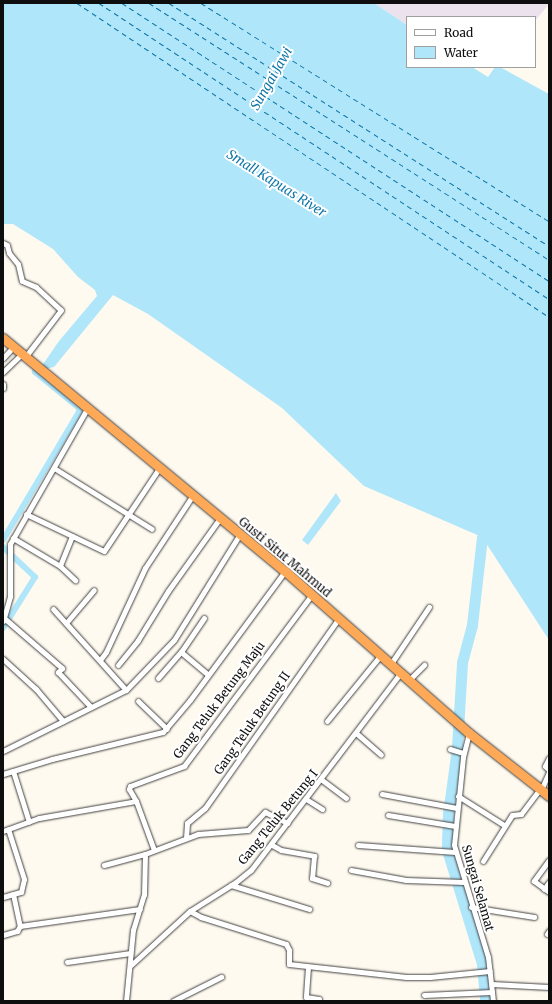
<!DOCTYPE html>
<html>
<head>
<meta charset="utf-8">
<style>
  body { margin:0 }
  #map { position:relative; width:552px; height:1004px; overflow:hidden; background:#fffaef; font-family:Merriweather,serif }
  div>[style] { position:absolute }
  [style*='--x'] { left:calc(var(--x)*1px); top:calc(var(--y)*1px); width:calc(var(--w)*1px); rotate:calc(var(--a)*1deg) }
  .industrial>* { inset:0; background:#ebe2ed }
  .water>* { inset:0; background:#b0e6fa }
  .canal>* { height:6px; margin:-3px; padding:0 3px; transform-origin:3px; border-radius:3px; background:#b0e6fa }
  .river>* { height:11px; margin:-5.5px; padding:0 5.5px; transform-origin:5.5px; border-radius:5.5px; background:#b0e6fa }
  .ferry>* { height:1px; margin-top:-0.5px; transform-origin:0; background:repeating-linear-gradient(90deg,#0f76a8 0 5px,transparent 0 9px) }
  .roads { filter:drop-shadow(0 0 1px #414141) drop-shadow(0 0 1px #414141) }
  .minor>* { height:5px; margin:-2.5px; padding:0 2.5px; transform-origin:2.5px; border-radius:2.5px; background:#fff }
  .trunk>* { height:9px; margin:-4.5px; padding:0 4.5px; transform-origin:4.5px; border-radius:4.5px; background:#fea957 }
  span { translate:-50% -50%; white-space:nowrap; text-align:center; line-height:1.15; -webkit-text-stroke:4px #fff; paint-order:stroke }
  .street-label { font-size:12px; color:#0e0e0e }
  .water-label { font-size:13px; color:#0f76a8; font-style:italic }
  .frame { position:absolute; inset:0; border:4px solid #0e0e0e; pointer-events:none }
  .legend { position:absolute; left:406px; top:16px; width:130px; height:52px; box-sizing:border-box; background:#fff; border:1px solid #9f9f9f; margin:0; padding:5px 7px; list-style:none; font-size:12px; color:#0e0e0e }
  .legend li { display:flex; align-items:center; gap:8px; height:20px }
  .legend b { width:20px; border:1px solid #9f9f9f }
</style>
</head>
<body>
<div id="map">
  <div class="industrial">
    <div style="clip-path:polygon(374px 3px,549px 3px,549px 4px,535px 21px,535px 17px,407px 17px,407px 25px)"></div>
  </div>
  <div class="water">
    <div style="clip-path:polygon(3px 3px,374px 3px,407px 25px,407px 67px,472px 67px,488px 77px,495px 67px,500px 67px,549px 94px,549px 640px,482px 537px,364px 486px,282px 408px,148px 314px,113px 295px,54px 367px,39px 370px,59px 341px,97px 296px,95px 290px,78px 277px,53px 249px,13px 224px,3px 224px)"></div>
    <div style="clip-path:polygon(336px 493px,341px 501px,308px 545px,302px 540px)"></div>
  </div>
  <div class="canal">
    <div style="--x:3;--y:540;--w:149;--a:-59.3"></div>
    <div style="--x:79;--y:412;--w:4;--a:-90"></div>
    <div style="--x:79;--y:408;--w:57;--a:-140.7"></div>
    <div style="--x:35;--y:372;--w:4;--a:-27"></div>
    <div style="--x:3;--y:547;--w:44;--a:43.2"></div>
    <div style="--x:35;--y:577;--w:60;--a:122.1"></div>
  </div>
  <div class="river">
    <div style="--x:482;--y:537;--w:89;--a:96.5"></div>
    <div style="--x:472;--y:625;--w:39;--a:105"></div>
    <div style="--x:462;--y:663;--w:85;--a:93.4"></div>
    <div style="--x:457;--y:748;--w:67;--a:97.8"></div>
    <div style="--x:448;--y:814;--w:36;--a:92"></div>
    <div style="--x:447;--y:850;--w:119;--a:72.9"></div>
    <div style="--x:482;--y:964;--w:37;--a:85"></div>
  </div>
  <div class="ferry">
    <div style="--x:77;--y:3;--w:567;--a:33.63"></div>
    <div style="--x:99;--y:3;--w:539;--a:33.34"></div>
    <div style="--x:122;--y:3;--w:510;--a:33.07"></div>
    <div style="--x:149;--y:3;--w:475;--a:32.7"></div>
    <div style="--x:169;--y:3;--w:451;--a:32.6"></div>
    <div style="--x:201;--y:3;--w:411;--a:32.1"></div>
  </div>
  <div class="roads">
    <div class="minor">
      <div style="--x:3;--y:243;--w:4;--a:27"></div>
      <div style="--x:7;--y:245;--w:8;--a:76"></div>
      <div style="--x:9;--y:253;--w:14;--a:51"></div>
      <div style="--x:18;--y:264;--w:17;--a:77"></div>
      <div style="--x:22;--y:281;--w:15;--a:23"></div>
      <div style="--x:36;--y:287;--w:34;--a:43"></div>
      <div style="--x:61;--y:310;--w:58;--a:127.3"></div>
      <div style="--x:3;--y:358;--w:16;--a:-47"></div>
      <div style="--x:3;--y:372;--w:28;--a:-44"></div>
      <div style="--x:3;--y:384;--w:4;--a:90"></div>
      <div style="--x:54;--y:468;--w:115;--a:31.9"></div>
      <div style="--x:26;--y:514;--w:86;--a:25.4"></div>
      <div style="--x:104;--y:551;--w:101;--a:-56.3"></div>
      <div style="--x:72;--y:536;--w:32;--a:112"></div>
      <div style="--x:60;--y:566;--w:21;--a:43"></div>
      <div style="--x:13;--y:538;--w:55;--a:30.8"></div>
      <div style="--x:4;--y:618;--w:77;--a:40.8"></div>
      <div style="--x:62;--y:668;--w:6;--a:135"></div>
      <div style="--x:58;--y:672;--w:48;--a:46.7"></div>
      <div style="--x:204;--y:618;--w:41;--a:124.1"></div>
      <div style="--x:181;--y:652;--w:35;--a:40"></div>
      <div style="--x:3;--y:621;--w:26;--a:-74"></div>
      <div style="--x:10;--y:596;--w:52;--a:-90"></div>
      <div style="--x:10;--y:544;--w:155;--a:-60.3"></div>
      <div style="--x:66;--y:623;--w:43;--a:-49.7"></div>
      <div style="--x:3;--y:659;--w:45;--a:42.3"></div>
      <div style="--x:36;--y:689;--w:42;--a:49.8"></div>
      <div style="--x:100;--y:660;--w:10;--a:-53"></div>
      <div style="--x:106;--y:652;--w:93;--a:-65.1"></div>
      <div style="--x:145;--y:568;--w:87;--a:-56.7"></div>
      <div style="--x:118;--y:665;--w:32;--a:-51"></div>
      <div style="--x:138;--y:640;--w:57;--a:-58.5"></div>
      <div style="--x:168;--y:591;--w:90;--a:-54.5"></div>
      <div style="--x:390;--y:665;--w:70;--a:-56.1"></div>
      <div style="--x:158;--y:678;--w:35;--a:-49"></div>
      <div style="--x:408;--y:681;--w:23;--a:-45"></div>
      <div style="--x:126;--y:690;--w:69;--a:-46.2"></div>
      <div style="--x:174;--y:640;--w:125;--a:-58.1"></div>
      <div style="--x:138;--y:701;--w:40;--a:44"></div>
      <div style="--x:327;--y:721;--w:84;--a:-50.8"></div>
      <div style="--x:356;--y:733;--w:33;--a:41"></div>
      <div style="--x:469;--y:733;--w:25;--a:104"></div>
      <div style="--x:463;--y:757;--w:88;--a:95.8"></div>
      <div style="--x:454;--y:845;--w:117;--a:73.1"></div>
      <div style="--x:488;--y:957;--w:44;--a:83.5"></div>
      <div style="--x:450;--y:749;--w:14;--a:17"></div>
      <div style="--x:3;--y:751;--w:137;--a:-26.4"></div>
      <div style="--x:126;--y:690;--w:109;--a:-132"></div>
      <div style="--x:549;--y:758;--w:9;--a:117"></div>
      <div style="--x:545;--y:766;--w:6;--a:45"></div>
      <div style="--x:13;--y:771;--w:53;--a:72.6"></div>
      <div style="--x:3;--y:774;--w:51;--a:-17"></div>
      <div style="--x:52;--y:759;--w:114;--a:-13.7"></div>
      <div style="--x:163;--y:732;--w:42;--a:-49.8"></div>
      <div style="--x:190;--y:700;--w:160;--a:-53.6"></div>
      <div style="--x:322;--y:780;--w:30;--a:37"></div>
      <div style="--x:541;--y:790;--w:20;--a:-66"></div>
      <div style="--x:382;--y:794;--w:76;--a:10.6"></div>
      <div style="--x:458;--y:796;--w:54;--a:32.2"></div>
      <div style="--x:306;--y:799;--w:19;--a:32"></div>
      <div style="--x:136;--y:801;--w:52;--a:69.8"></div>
      <div style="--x:388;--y:815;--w:68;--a:9.3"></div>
      <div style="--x:3;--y:831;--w:38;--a:-20"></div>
      <div style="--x:39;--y:818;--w:98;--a:-9.9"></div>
      <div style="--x:136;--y:801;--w:14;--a:-120"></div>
      <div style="--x:129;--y:789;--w:3;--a:-72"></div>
      <div style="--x:130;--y:786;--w:58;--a:-20.3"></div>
      <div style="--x:184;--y:766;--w:214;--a:-53.3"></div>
      <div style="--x:186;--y:838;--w:15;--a:-86"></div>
      <div style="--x:187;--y:823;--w:23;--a:-40"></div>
      <div style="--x:205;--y:808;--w:232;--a:-54.8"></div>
      <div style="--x:272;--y:845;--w:10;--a:29"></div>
      <div style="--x:281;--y:850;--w:34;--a:10"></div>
      <div style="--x:314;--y:856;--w:22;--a:95"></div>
      <div style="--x:312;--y:878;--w:16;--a:18"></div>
      <div style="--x:358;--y:845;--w:97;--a:4.1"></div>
      <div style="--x:549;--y:860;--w:26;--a:126"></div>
      <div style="--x:534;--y:881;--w:19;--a:36"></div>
      <div style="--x:483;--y:861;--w:54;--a:-57.8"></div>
      <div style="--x:512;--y:815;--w:9;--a:-6"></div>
      <div style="--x:521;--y:814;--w:31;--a:-53"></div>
      <div style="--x:104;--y:865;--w:42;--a:-15"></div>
      <div style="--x:351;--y:870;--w:56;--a:10.3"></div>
      <div style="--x:406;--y:880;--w:58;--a:2"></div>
      <div style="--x:231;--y:885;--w:82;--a:17.1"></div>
      <div style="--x:544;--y:889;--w:9;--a:-54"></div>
      <div style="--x:13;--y:894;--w:33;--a:78"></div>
      <div style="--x:3;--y:897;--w:19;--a:-16"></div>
      <div style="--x:21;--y:892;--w:13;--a:-77"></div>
      <div style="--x:24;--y:879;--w:52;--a:-107.7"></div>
      <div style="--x:471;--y:907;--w:64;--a:9"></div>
      <div style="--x:190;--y:911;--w:13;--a:29"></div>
      <div style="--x:201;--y:917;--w:89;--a:17.6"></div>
      <div style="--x:286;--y:944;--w:7;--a:63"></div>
      <div style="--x:289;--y:950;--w:14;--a:90"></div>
      <div style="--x:289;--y:964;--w:118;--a:6.3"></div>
      <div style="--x:406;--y:977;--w:24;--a:0"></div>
      <div style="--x:430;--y:977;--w:60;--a:-5.7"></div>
      <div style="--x:547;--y:934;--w:4;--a:-56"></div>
      <div style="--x:3;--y:935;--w:15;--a:-16"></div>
      <div style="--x:17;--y:931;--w:6;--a:-59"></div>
      <div style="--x:20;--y:926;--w:121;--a:-8.1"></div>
      <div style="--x:67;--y:962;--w:64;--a:-8.1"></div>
      <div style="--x:131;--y:965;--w:80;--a:-42.5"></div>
      <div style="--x:190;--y:911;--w:54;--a:-32.2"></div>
      <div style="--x:236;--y:882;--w:19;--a:-39"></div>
      <div style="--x:251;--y:870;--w:246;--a:-52.8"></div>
      <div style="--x:308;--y:967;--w:30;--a:94"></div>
      <div style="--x:306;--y:997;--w:13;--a:9"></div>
      <div style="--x:319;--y:999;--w:2;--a:90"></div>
      <div style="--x:492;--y:984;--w:57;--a:3"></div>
      <div style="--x:424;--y:995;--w:68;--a:-2.5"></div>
      <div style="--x:126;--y:1001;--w:71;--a:-84.4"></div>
      <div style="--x:133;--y:930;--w:37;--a:-73"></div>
      <div style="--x:144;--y:895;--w:41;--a:-88.6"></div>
      <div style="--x:145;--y:854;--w:57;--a:-20.7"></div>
      <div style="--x:198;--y:834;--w:50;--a:-4.6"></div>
      <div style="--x:248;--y:830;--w:25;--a:-47"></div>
      <div style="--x:265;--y:812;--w:25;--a:26"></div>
      <div style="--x:173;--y:1001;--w:54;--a:-26.6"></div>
    </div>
    <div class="trunk">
      <div style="--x:3;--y:338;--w:366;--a:39.6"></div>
      <div style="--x:285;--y:571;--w:245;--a:41.4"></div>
      <div style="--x:469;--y:733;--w:102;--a:38.2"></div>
    </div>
  </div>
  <div class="street-label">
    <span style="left:285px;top:557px;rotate:40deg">Gusti Situt Mahmud</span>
    <span style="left:219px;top:700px;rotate:-53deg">Gang Teluk Betung Maju</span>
    <span style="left:252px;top:723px;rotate:-55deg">Gang Teluk Betung II</span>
    <span style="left:278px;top:817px;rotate:-51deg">Gang Teluk Betung I</span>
    <span style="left:478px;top:888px;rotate:74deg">Sungai Selamat</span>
  </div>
  <div class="water-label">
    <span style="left:272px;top:79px;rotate:-60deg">Sungai Jawi</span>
    <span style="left:276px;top:184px;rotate:32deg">Small Kapuas River</span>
  </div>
  <div class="frame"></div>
  <ul class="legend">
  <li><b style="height:5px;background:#fff"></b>Road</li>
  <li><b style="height:11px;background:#b0e6fa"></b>Water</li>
  </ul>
</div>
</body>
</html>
